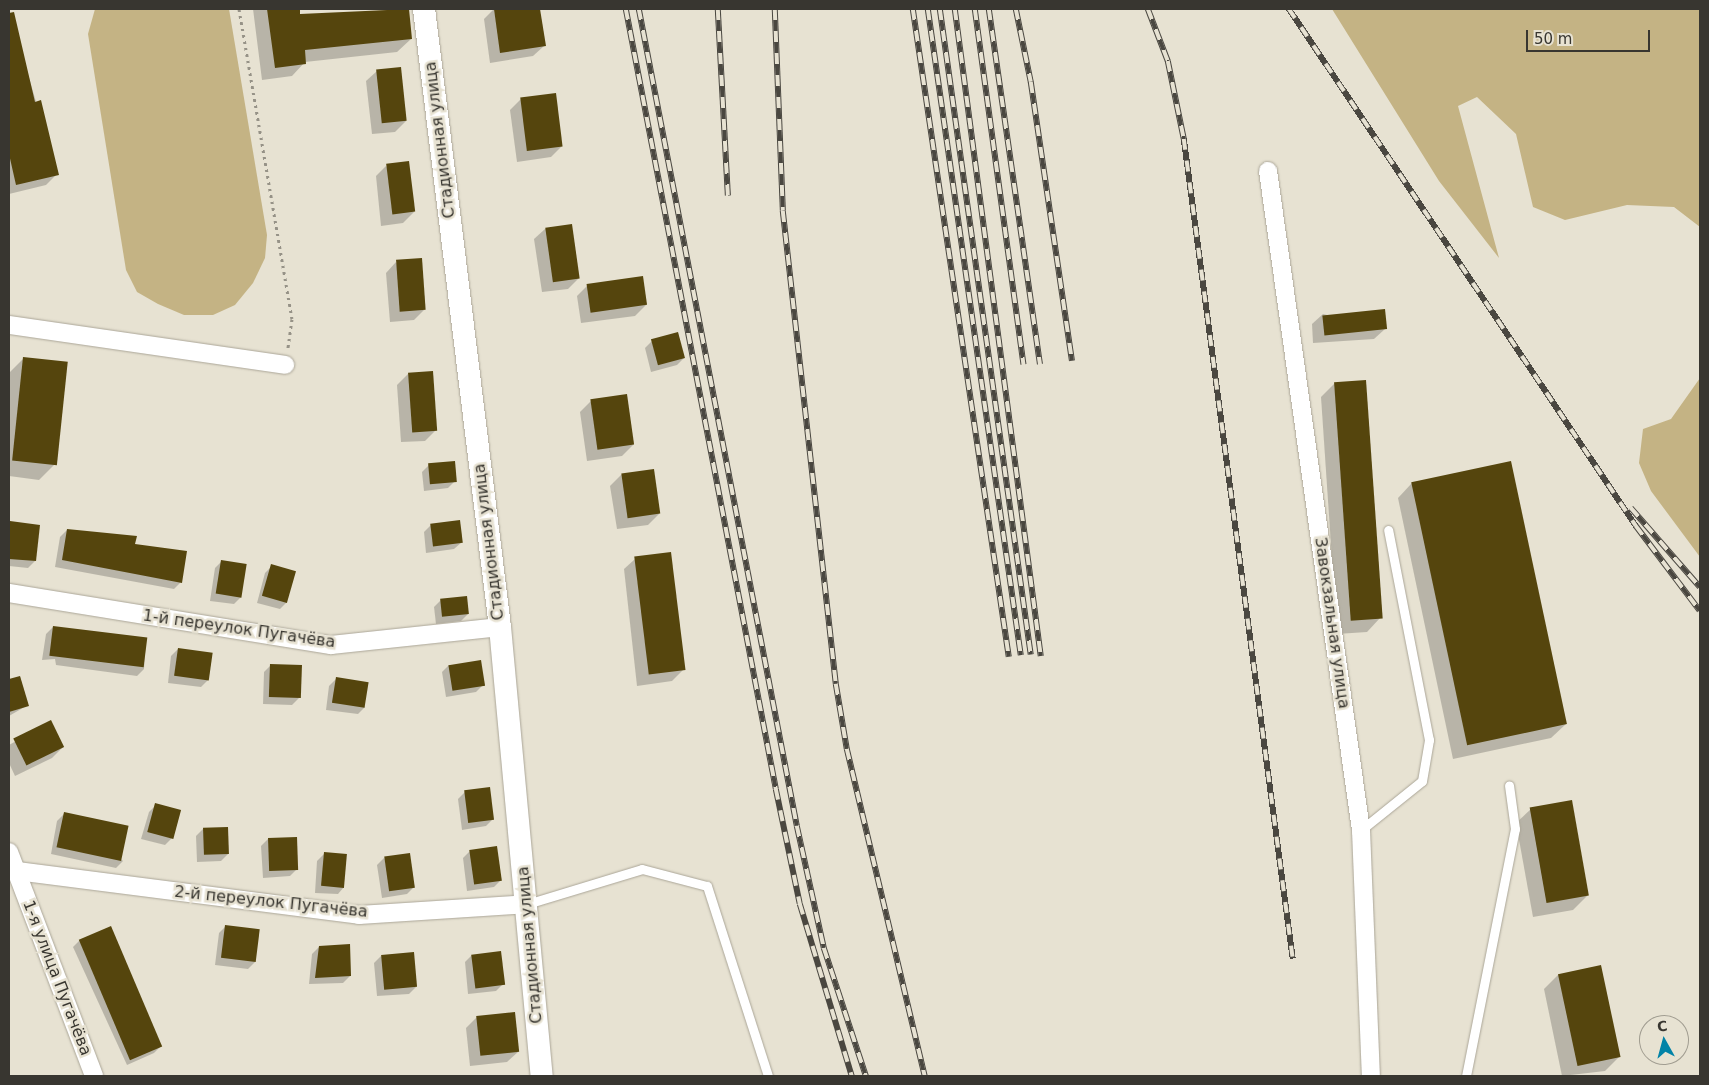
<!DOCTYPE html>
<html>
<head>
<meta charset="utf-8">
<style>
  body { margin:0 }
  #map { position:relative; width:1709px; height:1085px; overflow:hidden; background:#e7e2d2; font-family:"DejaVu Sans",sans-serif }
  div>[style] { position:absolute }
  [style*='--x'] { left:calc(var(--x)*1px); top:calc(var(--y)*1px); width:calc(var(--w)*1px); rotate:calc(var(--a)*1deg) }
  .green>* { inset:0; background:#c4b384 }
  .shadow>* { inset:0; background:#0003 }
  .building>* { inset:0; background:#55450d; transform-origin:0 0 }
  .path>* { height:3px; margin-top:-1.5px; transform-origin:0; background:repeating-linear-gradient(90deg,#969287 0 2.5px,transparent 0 6.5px) }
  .roads { filter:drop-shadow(0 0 1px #aba698) drop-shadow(0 0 1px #aba698) }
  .service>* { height:9px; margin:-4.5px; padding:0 4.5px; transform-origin:4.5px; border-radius:4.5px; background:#fff }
  .minor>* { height:18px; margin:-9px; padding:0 9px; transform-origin:9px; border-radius:9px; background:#fff }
  .tertiary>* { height:22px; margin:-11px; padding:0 11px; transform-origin:11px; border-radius:11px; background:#fff }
  .rail>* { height:5.5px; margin-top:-2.75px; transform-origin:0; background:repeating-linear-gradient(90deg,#e7e2d2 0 11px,#4a4740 0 22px); box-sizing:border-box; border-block:1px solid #4a4740 }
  span { translate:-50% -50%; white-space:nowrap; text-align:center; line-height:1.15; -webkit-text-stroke:5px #e7e2d2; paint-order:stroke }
  .street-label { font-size:16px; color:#383630 }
  .frame { position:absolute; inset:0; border:10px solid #383630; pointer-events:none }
  .north { position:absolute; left:1639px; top:1015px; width:50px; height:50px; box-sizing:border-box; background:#e7e2d2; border:1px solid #a19d91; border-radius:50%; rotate:353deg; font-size:14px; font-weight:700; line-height:20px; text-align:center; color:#383630 }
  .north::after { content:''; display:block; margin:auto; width:18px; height:22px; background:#0283a7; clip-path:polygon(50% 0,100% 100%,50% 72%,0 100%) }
  .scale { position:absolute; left:1526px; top:30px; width:124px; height:22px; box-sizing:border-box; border:2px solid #383630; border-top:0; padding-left:6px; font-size:15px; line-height:18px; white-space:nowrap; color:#383630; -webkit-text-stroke:4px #e7e2d2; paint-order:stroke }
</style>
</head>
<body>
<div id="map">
  <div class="green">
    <div style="clip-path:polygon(95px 9px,229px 9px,267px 235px,265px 258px,253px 283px,235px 305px,213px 315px,184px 315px,158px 304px,137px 292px,126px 270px,88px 34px)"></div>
    <div style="clip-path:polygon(1332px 9px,1700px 9px,1700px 227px,1674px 207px,1627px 205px,1565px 220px,1533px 207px,1516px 134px,1477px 97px,1458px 106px,1499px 258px,1439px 181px)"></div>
    <div style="clip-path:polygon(1700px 378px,1700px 557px,1651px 491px,1639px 463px,1643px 429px,1671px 419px)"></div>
  </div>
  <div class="shadow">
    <div style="clip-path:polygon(9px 9px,57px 174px,46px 185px,9px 194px)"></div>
    <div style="clip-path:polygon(253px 9px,298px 9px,299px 16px,408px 9px,411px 39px,397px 52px,305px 62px,292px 76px,262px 80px)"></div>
    <div style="clip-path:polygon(494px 9px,539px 9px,544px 46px,533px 56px,490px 63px,484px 19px)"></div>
    <div style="clip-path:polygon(377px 71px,406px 121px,395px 132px,372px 134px,366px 81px)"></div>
    <div style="clip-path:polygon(521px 99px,562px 146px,551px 157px,517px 162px,510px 110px)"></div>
    <div style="clip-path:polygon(386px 166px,414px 212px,403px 223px,381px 226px,376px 176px)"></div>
    <div style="clip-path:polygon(571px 225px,579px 278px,568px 289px,542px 292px,534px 239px,545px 229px)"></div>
    <div style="clip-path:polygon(396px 262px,425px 309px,414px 320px,390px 322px,386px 273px)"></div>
    <div style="clip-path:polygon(588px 285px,646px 305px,635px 316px,581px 323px,577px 296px)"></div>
    <div style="clip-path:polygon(1323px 314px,1385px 329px,1374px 339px,1313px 343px,1312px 324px)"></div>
    <div style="clip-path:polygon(652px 341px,684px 358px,677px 365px,651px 372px,645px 348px)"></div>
    <div style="clip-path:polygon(24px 358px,54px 465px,39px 480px,9px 476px,9px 373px)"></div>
    <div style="clip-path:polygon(408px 374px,436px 430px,425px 441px,401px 442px,397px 385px)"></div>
    <div style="clip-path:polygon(1335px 383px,1381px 617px,1367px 632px,1337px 634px,1321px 397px)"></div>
    <div style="clip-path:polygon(591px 401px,633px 445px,622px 456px,587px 461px,580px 412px)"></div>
    <div style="clip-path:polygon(429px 465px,455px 481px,448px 488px,424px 491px,422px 472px)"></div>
    <div style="clip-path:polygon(653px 471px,659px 514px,648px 525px,617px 529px,610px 486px,621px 475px)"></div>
    <div style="clip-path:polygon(1412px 483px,1566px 724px,1551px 738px,1453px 759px,1398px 498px)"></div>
    <div style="clip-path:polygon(11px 523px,35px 561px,28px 568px,9px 566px)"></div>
    <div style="clip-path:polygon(431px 525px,462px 542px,454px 549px,426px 553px,424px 532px)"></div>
    <div style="clip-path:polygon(67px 530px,134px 545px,181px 582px,174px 589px,55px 567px,60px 537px)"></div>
    <div style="clip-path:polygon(635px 559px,683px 670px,672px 681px,637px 686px,624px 569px)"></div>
    <div style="clip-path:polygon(222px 561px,241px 597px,234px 604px,210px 601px,215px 568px)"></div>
    <div style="clip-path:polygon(272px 566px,287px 602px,280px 609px,257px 603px,265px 573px)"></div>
    <div style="clip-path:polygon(441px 600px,468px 614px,461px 621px,436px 624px,434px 607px)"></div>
    <div style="clip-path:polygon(53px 627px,146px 639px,144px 669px,137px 676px,56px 665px,55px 659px,42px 660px,46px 634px)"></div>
    <div style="clip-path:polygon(178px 649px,208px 680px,201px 687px,168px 683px,171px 656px)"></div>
    <div style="clip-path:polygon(271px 665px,299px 698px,292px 705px,263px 704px,264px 672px)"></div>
    <div style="clip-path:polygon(449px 665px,483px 685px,476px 692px,446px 697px,442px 672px)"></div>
    <div style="clip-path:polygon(20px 677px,28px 705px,9px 716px,9px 680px)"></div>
    <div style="clip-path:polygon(336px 679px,365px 707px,358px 714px,326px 710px,329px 686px)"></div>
    <div style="clip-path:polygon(50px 722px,63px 747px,52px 758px,15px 776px,9px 763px,9px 745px)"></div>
    <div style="clip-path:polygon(465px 792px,493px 819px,486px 826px,462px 830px,458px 799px)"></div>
    <div style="clip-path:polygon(156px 805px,172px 838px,165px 845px,141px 839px,149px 812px)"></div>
    <div style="clip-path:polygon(1531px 809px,1588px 895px,1573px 910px,1533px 917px,1516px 823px)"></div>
    <div style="clip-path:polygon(64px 814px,123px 861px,116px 868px,51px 854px,57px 821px)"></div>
    <div style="clip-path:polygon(203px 829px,228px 854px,221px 861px,197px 862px,196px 836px)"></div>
    <div style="clip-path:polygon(268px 839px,297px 869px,290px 876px,263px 878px,261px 846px)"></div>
    <div style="clip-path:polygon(470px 851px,501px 880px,494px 887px,467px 891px,463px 858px)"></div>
    <div style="clip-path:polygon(324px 854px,344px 887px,338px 894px,315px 893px,317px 861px)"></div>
    <div style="clip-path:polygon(384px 858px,414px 887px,407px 894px,382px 898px,377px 865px)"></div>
    <div style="clip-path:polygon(226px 926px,255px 962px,248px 969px,215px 965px,219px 933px)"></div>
    <div style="clip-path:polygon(80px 940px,161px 1046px,154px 1053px,127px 1065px,73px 947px)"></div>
    <div style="clip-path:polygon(319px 947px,350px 976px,343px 983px,309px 984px,312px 954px)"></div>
    <div style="clip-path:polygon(472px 955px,503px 984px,496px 991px,468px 994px,465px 962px)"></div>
    <div style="clip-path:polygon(381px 956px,416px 987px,409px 994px,377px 996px,374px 963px)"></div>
    <div style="clip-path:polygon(1558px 975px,1619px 1057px,1605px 1071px,1562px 1076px,1544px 989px)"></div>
    <div style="clip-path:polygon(477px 1017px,518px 1052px,507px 1062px,470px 1066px,466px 1028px)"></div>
  </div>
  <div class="building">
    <div style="clip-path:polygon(267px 9px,300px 9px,300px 14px,409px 9px,412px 39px,305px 50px,306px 64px,275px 68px)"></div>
    <div style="clip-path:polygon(494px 9px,540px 9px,546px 46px,500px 53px)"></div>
    <div style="clip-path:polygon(14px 12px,35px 102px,41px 100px,59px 175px,16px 185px,9px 154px,9px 13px)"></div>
    <div style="left:401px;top:67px;width:54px;height:25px;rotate:84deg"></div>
    <div style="left:556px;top:93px;width:54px;height:36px;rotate:83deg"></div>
    <div style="left:409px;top:161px;width:51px;height:23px;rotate:83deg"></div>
    <div style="left:572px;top:224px;width:55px;height:27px;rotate:82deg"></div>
    <div style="left:422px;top:258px;width:52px;height:26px;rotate:86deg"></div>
    <div style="left:643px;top:276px;width:29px;height:57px;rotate:82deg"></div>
    <div style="left:1385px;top:309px;width:20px;height:63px;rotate:84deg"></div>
    <div style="left:678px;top:332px;width:27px;height:28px;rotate:75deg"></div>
    <div style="left:23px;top:357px;width:45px;height:104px;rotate:6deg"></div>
    <div style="left:433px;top:371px;width:60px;height:25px;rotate:86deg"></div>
    <div style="left:1366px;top:380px;width:239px;height:32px;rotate:86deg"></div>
    <div style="left:627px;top:394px;width:51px;height:37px;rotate:82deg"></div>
    <div style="left:455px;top:461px;width:21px;height:27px;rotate:85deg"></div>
    <div style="left:1511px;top:461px;width:269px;height:102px;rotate:78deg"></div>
    <div style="left:654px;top:469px;width:45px;height:33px;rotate:82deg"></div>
    <div style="left:460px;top:520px;width:23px;height:30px;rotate:83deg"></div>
    <div style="clip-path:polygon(10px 521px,40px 525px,36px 561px,9px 559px)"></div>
    <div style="clip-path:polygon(67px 529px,137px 536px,135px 544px,187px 551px,182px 583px,62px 560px)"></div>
    <div style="left:671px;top:552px;width:119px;height:37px;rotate:83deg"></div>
    <div style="left:221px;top:560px;width:26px;height:34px;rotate:9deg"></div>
    <div style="left:271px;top:564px;width:26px;height:33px;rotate:16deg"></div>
    <div style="left:467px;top:596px;width:18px;height:27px;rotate:84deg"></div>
    <div style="left:53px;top:626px;width:95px;height:30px;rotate:7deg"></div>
    <div style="left:178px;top:648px;width:35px;height:28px;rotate:8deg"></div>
    <div style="left:481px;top:660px;width:26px;height:33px;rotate:81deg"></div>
    <div style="left:270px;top:664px;width:32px;height:33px;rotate:2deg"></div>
    <div style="clip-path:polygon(20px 676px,29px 706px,9px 712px,9px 679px)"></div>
    <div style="left:336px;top:677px;width:33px;height:26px;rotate:9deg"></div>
    <div style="left:51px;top:720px;width:30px;height:42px;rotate:64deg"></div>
    <div style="left:490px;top:787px;width:33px;height:26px;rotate:83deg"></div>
    <div style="left:1572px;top:800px;width:97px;height:43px;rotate:80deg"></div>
    <div style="left:155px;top:803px;width:27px;height:30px;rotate:15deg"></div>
    <div style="left:64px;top:812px;width:66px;height:36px;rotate:12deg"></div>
    <div style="left:228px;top:827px;width:27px;height:25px;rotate:88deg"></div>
    <div style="left:297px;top:837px;width:33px;height:29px;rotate:88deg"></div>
    <div style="left:497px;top:846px;width:35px;height:28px;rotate:82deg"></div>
    <div style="left:324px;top:852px;width:23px;height:34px;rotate:5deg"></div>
    <div style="left:410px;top:853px;width:35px;height:26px;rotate:82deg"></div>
    <div style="left:225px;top:925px;width:35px;height:33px;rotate:7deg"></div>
    <div style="left:111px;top:926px;width:131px;height:35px;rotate:67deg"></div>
    <div style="clip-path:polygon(350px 944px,351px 976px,315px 978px,319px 946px)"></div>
    <div style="left:501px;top:951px;width:34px;height:30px;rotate:83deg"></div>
    <div style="left:414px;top:952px;width:35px;height:33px;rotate:85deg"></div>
    <div style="left:1601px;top:965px;width:94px;height:44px;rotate:78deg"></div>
    <div style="left:515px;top:1012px;width:40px;height:39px;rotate:84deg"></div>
  </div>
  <div class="path">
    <div style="--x:239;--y:9;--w:314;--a:80.3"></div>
    <div style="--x:292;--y:319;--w:30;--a:98"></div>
  </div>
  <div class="roads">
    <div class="service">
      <div style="--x:1361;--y:830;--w:78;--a:-38.8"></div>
      <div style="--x:1422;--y:781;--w:42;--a:-80.3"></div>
      <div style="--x:1429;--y:740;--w:214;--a:-101"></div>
      <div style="--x:527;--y:904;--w:120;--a:-16.9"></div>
      <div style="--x:642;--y:869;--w:67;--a:14.7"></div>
      <div style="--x:707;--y:886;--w:200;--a:72.2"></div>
      <div style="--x:1466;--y:1076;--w:252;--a:-78.8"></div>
      <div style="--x:1515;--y:829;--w:44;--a:-97.8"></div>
    </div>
    <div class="minor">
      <div style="--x:1268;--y:171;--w:666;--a:81.97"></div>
      <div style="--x:1361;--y:830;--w:246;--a:87.7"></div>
      <div style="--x:9;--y:325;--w:279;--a:8.2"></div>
      <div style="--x:9;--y:593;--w:326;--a:9.2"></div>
      <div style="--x:331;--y:645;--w:170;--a:-6.1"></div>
      <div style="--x:9;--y:852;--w:240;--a:69.2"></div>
      <div style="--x:17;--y:871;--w:345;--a:7.3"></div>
      <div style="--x:359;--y:915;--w:168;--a:-3.7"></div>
    </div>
    <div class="tertiary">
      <div style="--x:424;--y:9;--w:623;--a:82.99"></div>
      <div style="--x:500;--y:627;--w:451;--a:84.7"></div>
    </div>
  </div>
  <div class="rail">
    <div style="--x:626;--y:9;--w:794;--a:79.11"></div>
    <div style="--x:776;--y:789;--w:117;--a:78.2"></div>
    <div style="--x:800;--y:904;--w:180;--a:73.2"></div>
    <div style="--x:639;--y:9;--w:832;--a:79.05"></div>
    <div style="--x:797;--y:826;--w:125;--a:77.5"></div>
    <div style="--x:824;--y:948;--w:135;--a:71.8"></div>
    <div style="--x:718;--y:9;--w:187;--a:86.9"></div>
    <div style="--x:775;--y:9;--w:202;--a:87.7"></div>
    <div style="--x:783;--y:211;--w:476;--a:83.6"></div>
    <div style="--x:836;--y:684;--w:66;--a:80.4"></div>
    <div style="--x:847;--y:749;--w:336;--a:76.6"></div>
    <div style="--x:913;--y:9;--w:655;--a:81.57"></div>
    <div style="--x:928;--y:9;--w:653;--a:81.81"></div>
    <div style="--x:940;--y:9;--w:652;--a:81.98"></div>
    <div style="--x:955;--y:9;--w:653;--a:82.43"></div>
    <div style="--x:975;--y:9;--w:359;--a:82.2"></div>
    <div style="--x:989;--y:9;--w:359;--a:81.8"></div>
    <div style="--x:1016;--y:9;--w:75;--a:78.4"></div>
    <div style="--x:1031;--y:82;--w:282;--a:81.6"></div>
    <div style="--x:1148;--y:9;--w:56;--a:69"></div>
    <div style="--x:1168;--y:61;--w:80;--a:78.4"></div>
    <div style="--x:1184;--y:139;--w:827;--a:82.43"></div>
    <div style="--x:1289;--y:9;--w:623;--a:56.13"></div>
    <div style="--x:1636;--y:526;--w:106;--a:53"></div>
    <div style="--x:1631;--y:508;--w:105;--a:48.9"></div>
  </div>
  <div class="street-label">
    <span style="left:440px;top:140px;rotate:-97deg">Стадионная улица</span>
    <span style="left:489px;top:542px;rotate:-97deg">Стадионная улица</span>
    <span style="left:1332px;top:623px;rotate:82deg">Завокзальная улица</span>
    <span style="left:239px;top:629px;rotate:8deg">1-й переулок Пугачёва</span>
    <span style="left:271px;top:902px;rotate:6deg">2-й переулок Пугачёва</span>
    <span style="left:530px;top:945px;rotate:-95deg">Стадионная улица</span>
    <span style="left:57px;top:978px;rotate:69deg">1-я улица Пугачёва</span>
  </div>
  <div class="frame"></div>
  <div class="north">С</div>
  <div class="scale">50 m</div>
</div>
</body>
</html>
